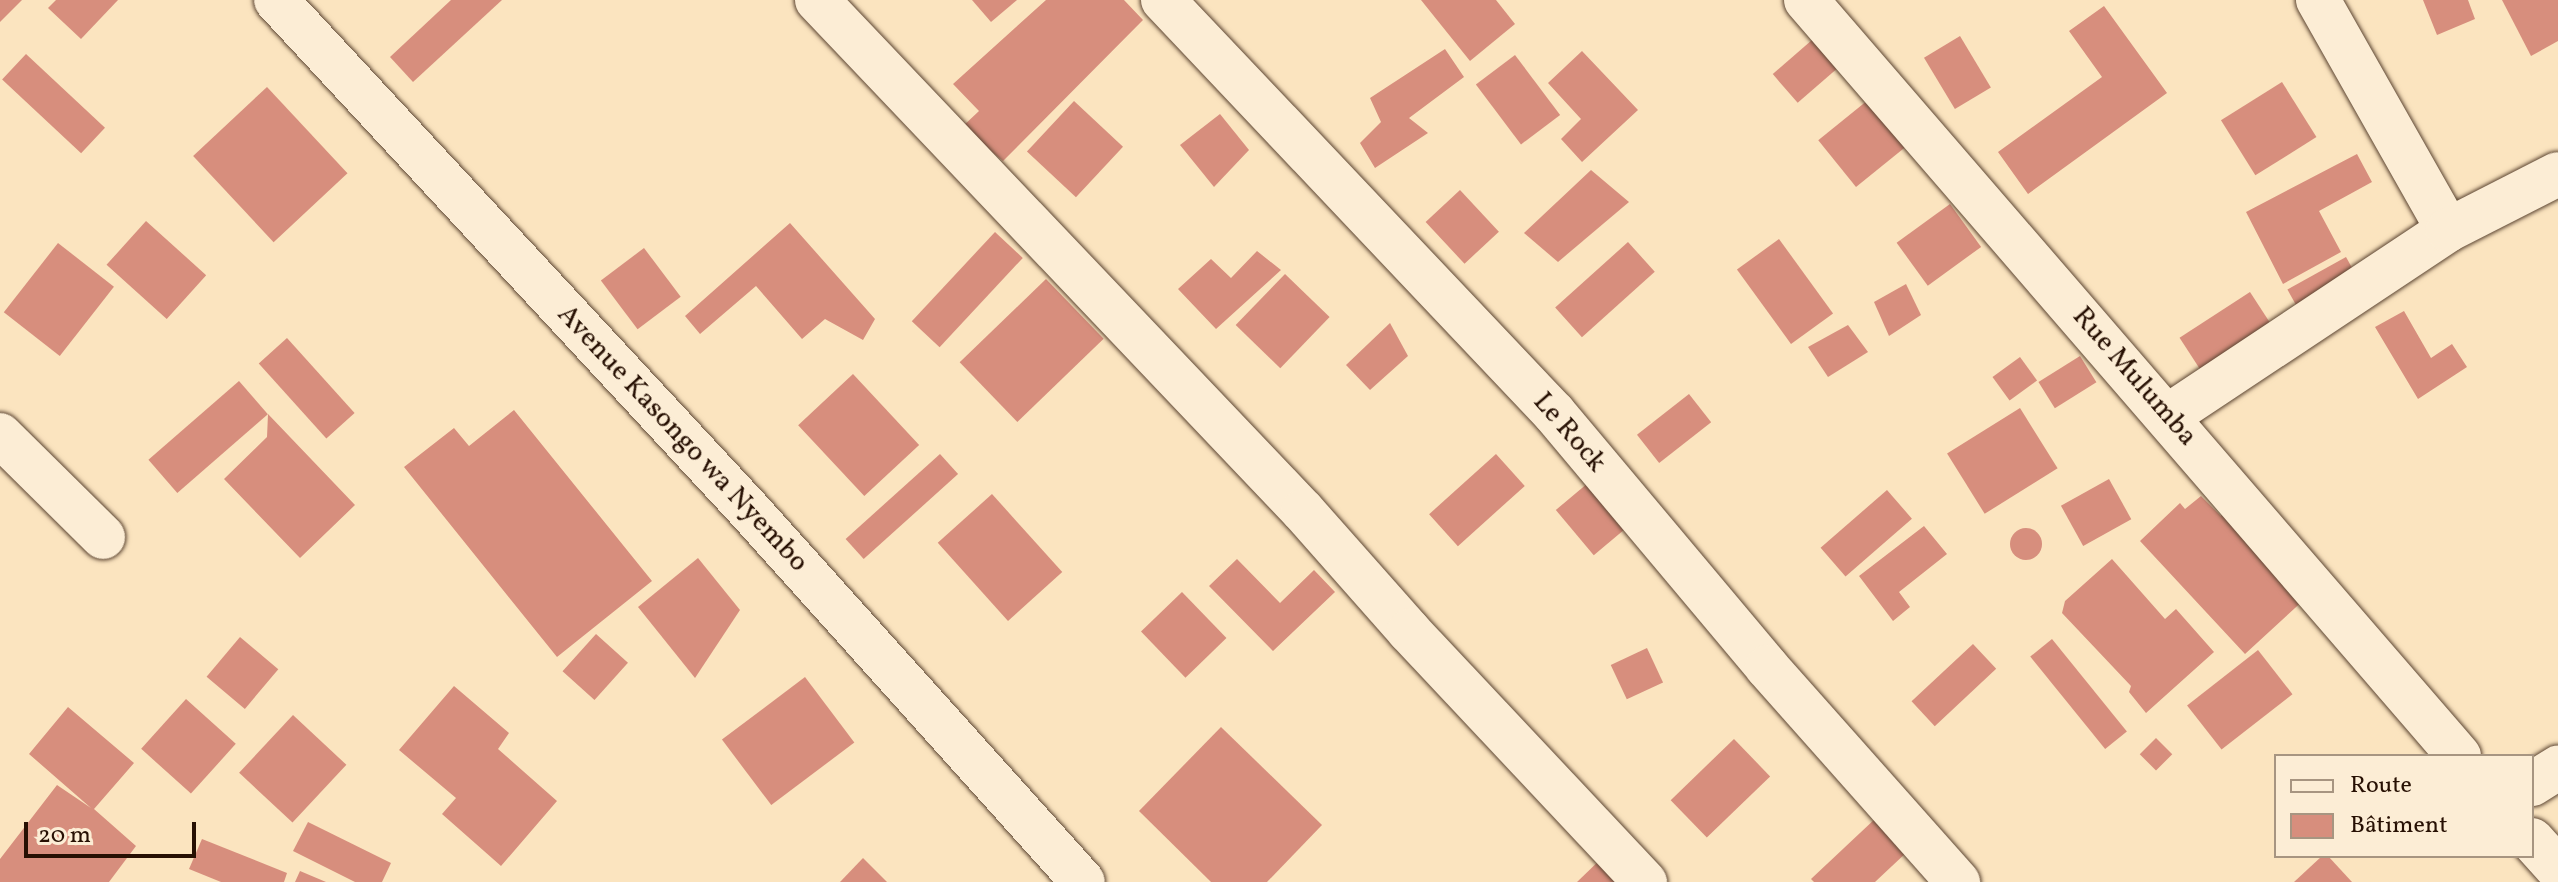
<!DOCTYPE html>
<html>
<head>
<meta charset="utf-8">
<style>
  body { margin:0 }
  #map { position:relative; width:2558px; height:882px; overflow:hidden; background:#fbe4bf; font-family:Vollkorn,serif }
  div>[style] { position:absolute }
  [style*='--x'] { left:calc(var(--x)*1px); top:calc(var(--y)*1px); width:calc(var(--w)*1px); rotate:calc(var(--a)*1deg) }
  .building>* { inset:0; background:#d78e7d; transform-origin:0 0 }
  .round { border-radius:50% }
  .roads { filter:drop-shadow(0 0 2px #5c4532) drop-shadow(0 0 2px #5c4532) }
  .minor>* { height:44px; margin:-22px; padding:0 22px; transform-origin:22px; border-radius:22px; background:#fcedd5 }
  span { translate:-50% -50%; white-space:nowrap; text-align:center; line-height:1.15; -webkit-text-stroke:6px #fcedd5; paint-order:stroke }
  .street-label { font-size:28px; color:#271003 }
  .legend { position:absolute; left:2274px; top:754px; width:260px; height:104px; box-sizing:border-box; background:#fcedd5; border:2px solid #a79581; margin:0; padding:10px 14px; list-style:none; font-size:24px; color:#271003 }
  .legend li { display:flex; align-items:center; gap:16px; height:40px }
  .legend b { width:40px; border:2px solid #a79581 }
  .scale { position:absolute; left:24px; top:822px; width:172px; height:36px; box-sizing:border-box; border:4px solid #271003; border-top:0; padding-left:10px; font-size:24px; line-height:28px; white-space:nowrap; color:#271003; -webkit-text-stroke:6px #fcedd5; paint-order:stroke }
</style>
</head>
<body>
<div id="map">
  <div class="building">
    <div style="clip-path:polygon(0 0,22px 0,0 22px)"></div>
    <div style="clip-path:polygon(56px 0,118px 0,81px 39px,48px 8px)"></div>
    <div style="clip-path:polygon(451px 0,502px 0,413px 82px,390px 57px)"></div>
    <div style="clip-path:polygon(972px 0,1017px 0,991px 22px)"></div>
    <div style="clip-path:polygon(1046px 0,1124px 0,1143px 20px,1003px 161px,962px 127px,979px 111px,953px 84px)"></div>
    <div style="clip-path:polygon(1421px 0,1496px 0,1515px 24px,1470px 61px)"></div>
    <div style="clip-path:polygon(2423px 0,2468px 0,2475px 19px,2437px 35px)"></div>
    <div style="clip-path:polygon(2502px 0,2558px 0,2558px 41px,2531px 56px)"></div>
    <div style="clip-path:polygon(2104px 6px,2167px 93px,2028px 194px,1998px 152px,2102px 77px,2069px 31px)"></div>
    <div style="left:1960px;top:36px;width:60px;height:42px;rotate:59deg"></div>
    <div style="left:1812px;top:40px;width:38px;height:52px;rotate:49deg"></div>
    <div style="clip-path:polygon(1445px 49px,1464px 77px,1409px 118px,1428px 133px,1375px 168px,1360px 143px,1381px 122px,1370px 98px)"></div>
    <div style="clip-path:polygon(1582px 51px,1638px 110px,1582px 162px,1561px 139px,1581px 119px,1548px 83px)"></div>
    <div style="left:26px;top:54px;width:108px;height:35px;rotate:43deg"></div>
    <div style="left:1515px;top:55px;width:75px;height:49px;rotate:53deg"></div>
    <div style="left:2282px;top:82px;width:65px;height:72px;rotate:58deg"></div>
    <div style="left:267px;top:87px;width:118px;height:101px;rotate:47deg"></div>
    <div style="left:1868px;top:100px;width:60px;height:64px;rotate:51deg"></div>
    <div style="left:1074px;top:101px;width:67px;height:69px;rotate:43deg"></div>
    <div style="clip-path:polygon(1220px 114px,1249px 150px,1214px 187px,1180px 145px)"></div>
    <div style="clip-path:polygon(2357px 154px,2372px 182px,2319px 211px,2341px 252px,2283px 284px,2246px 212px)"></div>
    <div style="clip-path:polygon(1591px 170px,1629px 202px,1558px 262px,1524px 233px)"></div>
    <div style="left:1460px;top:190px;width:57px;height:47px;rotate:47deg"></div>
    <div style="left:1950px;top:204px;width:53px;height:66px;rotate:54deg"></div>
    <div style="left:146px;top:221px;width:81px;height:59px;rotate:42deg"></div>
    <div style="clip-path:polygon(790px 223px,875px 319px,863px 340px,825px 319px,802px 339px,756px 286px,700px 334px,685px 316px)"></div>
    <div style="left:995px;top:232px;width:38px;height:122px;rotate:43deg"></div>
    <div style="left:1779px;top:239px;width:92px;height:52px;rotate:54deg"></div>
    <div style="left:1628px;top:242px;width:40px;height:98px;rotate:48deg"></div>
    <div style="left:58px;top:243px;width:71px;height:88px;rotate:38deg"></div>
    <div style="left:644px;top:248px;width:61px;height:54px;rotate:53deg"></div>
    <div style="clip-path:polygon(1257px 251px,1281px 270px,1216px 329px,1178px 289px,1211px 259px,1231px 278px)"></div>
    <div style="left:2346px;top:257px;width:25px;height:67px;rotate:61deg"></div>
    <div style="left:1285px;top:274px;width:62px;height:71px;rotate:44deg"></div>
    <div style="left:1046px;top:279px;width:83px;height:120px;rotate:46deg"></div>
    <div style="clip-path:polygon(1906px 284px,1921px 315px,1889px 336px,1874px 302px)"></div>
    <div style="left:2250px;top:292px;width:46px;height:84px;rotate:57deg"></div>
    <div style="clip-path:polygon(2404px 311px,2431px 358px,2452px 344px,2467px 367px,2418px 399px,2375px 327px)"></div>
    <div style="clip-path:polygon(1390px 323px,1408px 356px,1370px 390px,1346px 365px)"></div>
    <div style="clip-path:polygon(1848px 325px,1868px 352px,1828px 377px,1808px 347px)"></div>
    <div style="left:287px;top:338px;width:101px;height:38px;rotate:48deg"></div>
    <div style="left:2080px;top:356px;width:31px;height:49px;rotate:58deg"></div>
    <div style="left:2020px;top:357px;width:29px;height:34px;rotate:54deg"></div>
    <div style="left:853px;top:374px;width:97px;height:75px;rotate:47deg"></div>
    <div style="left:239px;top:381px;width:44px;height:120px;rotate:49deg"></div>
    <div style="left:1689px;top:394px;width:36px;height:66px;rotate:52deg"></div>
    <div style="left:2020px;top:408px;width:71px;height:86px;rotate:58deg"></div>
    <div style="clip-path:polygon(514px 410px,652px 581px,557px 657px,404px 467px,454px 428px,469px 446px)"></div>
    <div style="clip-path:polygon(268px 414px,355px 505px,300px 558px,224px 479px,267px 437px)"></div>
    <div style="left:940px;top:454px;width:27px;height:127px;rotate:48deg"></div>
    <div style="left:1496px;top:454px;width:43px;height:90px;rotate:48deg"></div>
    <div style="left:2109px;top:479px;width:46px;height:55px;rotate:61deg"></div>
    <div style="left:1588px;top:483px;width:59px;height:42px;rotate:50deg"></div>
    <div style="left:1887px;top:490px;width:38px;height:88px;rotate:49deg"></div>
    <div style="left:992px;top:494px;width:105px;height:73px;rotate:48deg"></div>
    <div style="clip-path:polygon(2201px 496px,2221px 516px,2225px 509px,2307px 597px,2245px 654px,2140px 541px,2180px 503px,2185px 509px)"></div>
    <div style="clip-path:polygon(1924px 526px,1947px 554px,1899px 592px,1910px 607px,1893px 621px,1859px 576px)"></div>
    <div class="round" style="left:2010px;top:528px;width:32px;height:32px"></div>
    <div style="clip-path:polygon(698px 558px,740px 610px,695px 678px,638px 607px)"></div>
    <div style="clip-path:polygon(1237px 559px,1280px 603px,1314px 570px,1335px 592px,1273px 651px,1209px 586px)"></div>
    <div style="clip-path:polygon(2112px 559px,2165px 619px,2176px 609px,2214px 652px,2146px 713px,2129px 692px,2131px 686px,2062px 613px,2065px 601px)"></div>
    <div style="left:1182px;top:592px;width:64px;height:57px;rotate:46deg"></div>
    <div style="left:596px;top:634px;width:43px;height:50px;rotate:42deg"></div>
    <div style="left:240px;top:637px;width:50px;height:52px;rotate:40deg"></div>
    <div style="left:2052px;top:639px;width:119px;height:28px;rotate:51deg"></div>
    <div style="left:1973px;top:644px;width:34px;height:84px;rotate:47deg"></div>
    <div style="left:1647px;top:648px;width:38px;height:40px;rotate:65deg"></div>
    <div style="left:2258px;top:650px;width:56px;height:90px;rotate:52deg"></div>
    <div style="left:805px;top:677px;width:82px;height:104px;rotate:53deg"></div>
    <div style="clip-path:polygon(454px 686px,509px 733px,498px 749px,557px 801px,501px 866px,442px 814px,456px 798px,399px 750px)"></div>
    <div style="left:186px;top:699px;width:67px;height:67px;rotate:42deg"></div>
    <div style="clip-path:polygon(68px 707px,134px 763px,94px 809px,136px 846px,109px 882px,0 882px,0 859px,57px 785px,91px 808px,29px 754px)"></div>
    <div style="left:293px;top:715px;width:73px;height:79px;rotate:43deg"></div>
    <div style="clip-path:polygon(1221px 727px,1322px 825px,1267px 882px,1211px 882px,1139px 811px)"></div>
    <div style="left:2156px;top:738px;width:23px;height:23px;rotate:45deg"></div>
    <div style="left:1734px;top:739px;width:52px;height:88px;rotate:46deg"></div>
    <div style="clip-path:polygon(1877px 817px,1908px 851px,1875px 882px,1814px 882px,1811px 879px)"></div>
    <div style="clip-path:polygon(308px 822px,391px 863px,382px 882px,355px 882px,293px 851px)"></div>
    <div style="clip-path:polygon(202px 839px,287px 873px,284px 882px,221px 882px,189px 869px)"></div>
    <div style="clip-path:polygon(1605px 855px,1630px 882px,1577px 882px)"></div>
    <div style="clip-path:polygon(2322px 856px,2328px 856px,2352px 882px,2294px 882px)"></div>
    <div style="clip-path:polygon(863px 858px,887px 882px,840px 882px)"></div>
    <div style="clip-path:polygon(300px 871px,326px 882px,295px 882px)"></div>
  </div>
  <div class="roads">
    <div class="minor">
      <div style="--x:276;--y:0;--w:694;--a:47.16"></div>
      <div style="--x:748;--y:509;--w:501;--a:48.07"></div>
      <div style="--x:817;--y:0;--w:705;--a:46.44"></div>
      <div style="--x:1303;--y:511;--w:160;--a:48.5"></div>
      <div style="--x:1409;--y:631;--w:345;--a:46.8"></div>
      <div style="--x:1163;--y:0;--w:569;--a:46.57"></div>
      <div style="--x:1554;--y:413;--w:331;--a:50"></div>
      <div style="--x:1767;--y:667;--w:288;--a:48.4"></div>
      <div style="--x:1806;--y:0;--w:999;--a:49.18"></div>
      <div style="--x:2318;--y:0;--w:264;--a:60.5"></div>
      <div style="--x:2168;--y:416;--w:336;--a:-33.6"></div>
      <div style="--x:2448;--y:230;--w:123;--a:-27"></div>
      <div style="--x:0;--y:435;--w:145;--a:44.7"></div>
      <div style="--x:2532;--y:784;--w:31;--a:-32"></div>
      <div style="--x:2532;--y:840;--w:39;--a:48"></div>
    </div>
  </div>
  <div class="street-label">
    <span style="left:2134px;top:377px;rotate:49deg">Rue Mulumba</span>
    <span style="left:1569px;top:433px;rotate:49deg">Le Rock</span>
    <span style="left:682px;top:439px;rotate:47deg">Avenue Kasongo wa Nyembo</span>
  </div>
  <ul class="legend">
  <li><b style="height:10px;background:#fcedd5"></b>Route</li>
  <li><b style="height:22px;background:#d78e7d"></b>Bâtiment</li>
  </ul>
  <div class="scale">20 m</div>
</div>
</body>
</html>
